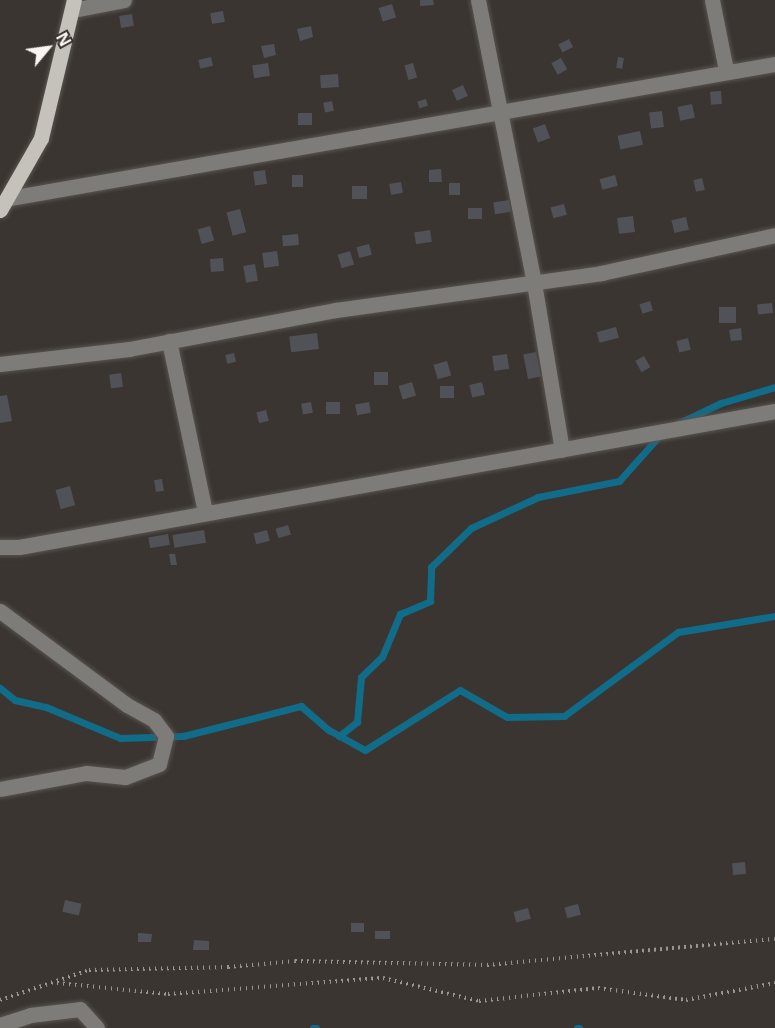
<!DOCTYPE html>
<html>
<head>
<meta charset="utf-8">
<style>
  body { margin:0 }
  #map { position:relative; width:775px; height:1028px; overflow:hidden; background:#3a3530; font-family:"Noto Sans",sans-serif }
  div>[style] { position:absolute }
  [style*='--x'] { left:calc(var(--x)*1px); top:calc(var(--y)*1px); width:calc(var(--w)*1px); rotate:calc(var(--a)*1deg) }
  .stream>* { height:7px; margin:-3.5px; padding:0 3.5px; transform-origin:3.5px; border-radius:3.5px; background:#116c89 }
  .building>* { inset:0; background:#515158; transform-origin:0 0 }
  .path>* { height:4px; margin-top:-2px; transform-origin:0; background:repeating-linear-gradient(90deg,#999591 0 1.5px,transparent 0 6px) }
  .roads { filter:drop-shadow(0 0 2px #58544f) drop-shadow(0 0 2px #58544f) }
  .minor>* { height:15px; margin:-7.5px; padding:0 7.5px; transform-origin:7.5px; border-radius:7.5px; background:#7e7c79 }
  .major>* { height:15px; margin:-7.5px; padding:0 7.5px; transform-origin:7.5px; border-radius:7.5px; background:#c5c1bb }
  span { translate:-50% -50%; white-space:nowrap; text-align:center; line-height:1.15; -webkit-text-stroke:4.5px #3a3530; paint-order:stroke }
  .north { position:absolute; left:18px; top:18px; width:60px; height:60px; -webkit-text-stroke:4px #3a3530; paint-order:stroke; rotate:61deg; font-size:16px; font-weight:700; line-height:24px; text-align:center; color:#f8f4f1 }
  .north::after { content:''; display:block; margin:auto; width:21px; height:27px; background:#f8f4f1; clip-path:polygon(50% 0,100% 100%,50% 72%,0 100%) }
</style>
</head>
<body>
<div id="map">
  <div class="stream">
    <div style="--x:679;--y:423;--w:47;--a:-25.5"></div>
    <div style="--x:721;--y:403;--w:56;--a:-16.5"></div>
    <div style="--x:0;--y:688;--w:19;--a:39"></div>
    <div style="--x:15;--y:700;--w:32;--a:13"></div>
    <div style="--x:46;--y:707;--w:80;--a:22.7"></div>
    <div style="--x:120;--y:738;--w:63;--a:-1.8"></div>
    <div style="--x:183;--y:736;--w:122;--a:-14.3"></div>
    <div style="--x:301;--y:706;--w:37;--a:41"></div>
    <div style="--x:329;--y:730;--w:41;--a:29.1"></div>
    <div style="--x:365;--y:750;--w:112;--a:-32.3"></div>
    <div style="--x:460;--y:690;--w:54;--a:29.9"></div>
    <div style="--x:507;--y:717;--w:57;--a:-1"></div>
    <div style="--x:564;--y:716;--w:142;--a:-36.4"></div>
    <div style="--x:678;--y:632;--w:98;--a:-9.4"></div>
    <div style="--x:339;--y:736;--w:23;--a:-38"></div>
    <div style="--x:357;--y:722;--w:45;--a:-84.9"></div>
    <div style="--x:361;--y:677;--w:29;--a:-44"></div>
    <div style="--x:382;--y:657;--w:47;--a:-67.3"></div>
    <div style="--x:400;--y:614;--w:33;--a:-23"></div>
    <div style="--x:430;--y:601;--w:34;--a:-88"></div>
    <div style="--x:431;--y:567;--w:56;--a:-44.3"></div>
    <div style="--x:471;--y:528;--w:74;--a:-24.8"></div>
    <div style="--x:538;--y:497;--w:83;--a:-11.2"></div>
    <div style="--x:619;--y:481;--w:62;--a:-48.3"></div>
    <div style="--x:313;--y:1028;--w:3;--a:0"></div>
    <div style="--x:577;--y:1028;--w:2;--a:0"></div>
  </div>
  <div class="building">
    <div style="clip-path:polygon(420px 0,433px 0,434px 5px,420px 6px)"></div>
    <div style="left:392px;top:4px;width:14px;height:14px;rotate:73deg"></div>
    <div style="left:223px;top:11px;width:11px;height:13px;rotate:80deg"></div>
    <div style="left:132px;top:14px;width:12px;height:13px;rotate:81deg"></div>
    <div style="clip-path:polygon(311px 26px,313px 37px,300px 41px,297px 29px)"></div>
    <div style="left:569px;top:39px;width:9px;height:12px;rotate:63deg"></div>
    <div style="clip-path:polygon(274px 44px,276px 55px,264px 58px,261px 46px)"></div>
    <div style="left:211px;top:57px;width:9px;height:13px;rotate:77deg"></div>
    <div style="left:618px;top:57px;width:6px;height:11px;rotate:9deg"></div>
    <div style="left:561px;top:58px;width:13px;height:11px;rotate:61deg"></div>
    <div style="left:268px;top:63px;width:13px;height:16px;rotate:81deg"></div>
    <div style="left:413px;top:63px;width:15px;height:9px;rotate:74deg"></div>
    <div style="left:338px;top:74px;width:13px;height:18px;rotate:86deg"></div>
    <div style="left:463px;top:85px;width:12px;height:12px;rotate:66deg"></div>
    <div style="left:721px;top:91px;width:13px;height:11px;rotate:86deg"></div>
    <div style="left:426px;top:99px;width:7px;height:9px;rotate:74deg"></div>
    <div style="left:332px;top:101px;width:10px;height:9px;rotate:79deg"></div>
    <div style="left:692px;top:104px;width:14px;height:15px;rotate:78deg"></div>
    <div style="left:662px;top:111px;width:16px;height:13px;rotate:83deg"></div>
    <div style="left:298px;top:113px;width:14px;height:12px"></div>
    <div style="left:545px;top:124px;width:15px;height:13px;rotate:70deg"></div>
    <div style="left:640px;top:131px;width:14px;height:23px;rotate:78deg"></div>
    <div style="clip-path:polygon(441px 169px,442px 182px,429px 182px,429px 170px)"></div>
    <div style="left:265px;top:170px;width:14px;height:12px;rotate:82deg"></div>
    <div style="left:292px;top:175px;width:11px;height:12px"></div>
    <div style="left:615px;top:175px;width:11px;height:16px;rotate:75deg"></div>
    <div style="left:702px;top:178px;width:12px;height:9px;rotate:76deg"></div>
    <div style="left:401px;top:182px;width:11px;height:12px;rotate:80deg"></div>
    <div style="left:449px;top:183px;width:11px;height:12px"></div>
    <div style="left:352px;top:186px;width:15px;height:13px"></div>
    <div style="left:509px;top:200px;width:12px;height:16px;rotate:81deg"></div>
    <div style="left:564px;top:204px;width:11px;height:14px;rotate:75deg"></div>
    <div style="left:482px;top:208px;width:11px;height:14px;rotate:90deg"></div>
    <div style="left:240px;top:209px;width:24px;height:14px;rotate:75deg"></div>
    <div style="left:633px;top:216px;width:16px;height:16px;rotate:83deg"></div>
    <div style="left:686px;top:217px;width:13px;height:15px;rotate:77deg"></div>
    <div style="left:210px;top:226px;width:15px;height:13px;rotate:74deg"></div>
    <div style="left:430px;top:230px;width:12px;height:16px;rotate:81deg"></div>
    <div style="left:298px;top:234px;width:11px;height:16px;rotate:85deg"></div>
    <div style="left:369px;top:244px;width:11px;height:13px;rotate:75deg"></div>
    <div style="left:277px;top:251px;width:15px;height:15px;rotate:82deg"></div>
    <div style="left:350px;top:251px;width:14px;height:13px;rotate:73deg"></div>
    <div style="left:223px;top:258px;width:13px;height:13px;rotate:86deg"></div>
    <div style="left:255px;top:264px;width:17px;height:12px;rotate:80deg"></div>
    <div style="left:650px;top:301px;width:10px;height:11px;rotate:73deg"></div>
    <div style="left:772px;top:303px;width:10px;height:15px;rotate:84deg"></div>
    <div style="left:719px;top:307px;width:17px;height:16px"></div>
    <div style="left:616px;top:327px;width:11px;height:20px;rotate:75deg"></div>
    <div style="clip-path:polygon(741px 328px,742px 340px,731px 341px,729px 330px)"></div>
    <div style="left:317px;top:333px;width:16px;height:28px;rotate:83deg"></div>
    <div style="left:688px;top:338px;width:12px;height:12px;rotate:76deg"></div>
    <div style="left:536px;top:352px;width:25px;height:13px;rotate:79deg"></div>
    <div style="left:234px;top:353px;width:9px;height:9px;rotate:77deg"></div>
    <div style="left:507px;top:354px;width:15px;height:15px;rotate:82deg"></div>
    <div style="left:644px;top:356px;width:13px;height:10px;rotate:61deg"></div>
    <div style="left:447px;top:361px;width:15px;height:14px;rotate:74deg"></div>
    <div style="left:374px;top:372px;width:14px;height:13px"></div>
    <div style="left:121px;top:373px;width:14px;height:12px;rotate:82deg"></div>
    <div style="left:412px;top:382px;width:14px;height:14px;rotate:73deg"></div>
    <div style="left:482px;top:382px;width:13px;height:13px;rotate:77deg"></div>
    <div style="left:440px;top:386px;width:14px;height:12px"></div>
    <div style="clip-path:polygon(7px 395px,12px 421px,0 423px,0 396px)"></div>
    <div style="left:311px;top:402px;width:11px;height:10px;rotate:80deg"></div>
    <div style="left:326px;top:402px;width:14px;height:12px"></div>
    <div style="left:369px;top:402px;width:11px;height:14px;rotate:80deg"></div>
    <div style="left:266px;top:410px;width:11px;height:10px;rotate:75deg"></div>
    <div style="left:162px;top:479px;width:12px;height:8px;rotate:81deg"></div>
    <div style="left:70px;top:486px;width:20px;height:15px;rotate:75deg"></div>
    <div style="left:288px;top:525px;width:10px;height:13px;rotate:73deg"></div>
    <div style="left:204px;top:530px;width:13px;height:32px;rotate:81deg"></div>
    <div style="left:267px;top:530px;width:11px;height:14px;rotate:75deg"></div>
    <div style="left:168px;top:534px;width:11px;height:20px;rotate:80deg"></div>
    <div style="clip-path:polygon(169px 554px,175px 554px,177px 565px,171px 565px)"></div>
    <div style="left:745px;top:862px;width:12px;height:13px;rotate:85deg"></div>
    <div style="left:65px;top:900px;width:17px;height:12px;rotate:13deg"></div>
    <div style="left:578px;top:904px;width:11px;height:14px;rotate:75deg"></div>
    <div style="left:528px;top:908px;width:11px;height:15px;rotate:75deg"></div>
    <div style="left:351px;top:923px;width:13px;height:9px"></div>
    <div style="left:375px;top:931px;width:15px;height:8px"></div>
    <div style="clip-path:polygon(138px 933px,152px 934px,151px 942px,138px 942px)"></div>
    <div style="clip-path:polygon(194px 940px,209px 941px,209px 950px,193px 950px)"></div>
  </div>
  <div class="path">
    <div style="--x:57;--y:983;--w:112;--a:5.7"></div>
    <div style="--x:168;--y:994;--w:216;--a:-4.3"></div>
    <div style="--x:383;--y:978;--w:99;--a:13.5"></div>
    <div style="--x:479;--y:1001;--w:120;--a:-6.2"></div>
    <div style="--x:598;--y:988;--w:89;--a:7.8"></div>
    <div style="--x:686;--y:1000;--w:91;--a:-10.8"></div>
    <div style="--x:0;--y:1000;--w:94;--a:-18.6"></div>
    <div style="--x:89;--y:970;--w:139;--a:-1.2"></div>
    <div style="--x:228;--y:967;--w:67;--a:-5.1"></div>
    <div style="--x:295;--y:961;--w:192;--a:1.2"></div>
    <div style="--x:487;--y:965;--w:289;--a:-5.2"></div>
  </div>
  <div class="roads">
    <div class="minor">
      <div style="--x:478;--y:0;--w:288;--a:78.8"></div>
      <div style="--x:534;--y:283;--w:169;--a:80.5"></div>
      <div style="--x:712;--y:0;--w:71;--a:78.7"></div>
      <div style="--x:73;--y:10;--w:52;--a:-11.1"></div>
      <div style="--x:10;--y:198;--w:777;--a:-9.94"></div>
      <div style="--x:169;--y:341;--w:175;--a:78.1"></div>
      <div style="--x:0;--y:364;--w:130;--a:-6.6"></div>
      <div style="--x:129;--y:349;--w:211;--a:-10.7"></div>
      <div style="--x:336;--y:310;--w:268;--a:-7.9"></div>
      <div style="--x:601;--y:273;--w:178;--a:-12.3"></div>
      <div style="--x:0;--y:547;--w:19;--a:0"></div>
      <div style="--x:19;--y:547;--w:768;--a:-10.2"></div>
      <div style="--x:0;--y:611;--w:158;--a:36.5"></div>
      <div style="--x:127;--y:705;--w:31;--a:29"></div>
      <div style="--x:154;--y:720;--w:20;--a:53"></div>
      <div style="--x:166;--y:736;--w:29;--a:104"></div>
      <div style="--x:159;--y:764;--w:36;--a:159"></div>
      <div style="--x:125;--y:777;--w:39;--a:-174"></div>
      <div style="--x:86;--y:773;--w:87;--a:169.5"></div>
      <div style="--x:0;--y:1025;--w:32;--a:-18"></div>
      <div style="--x:30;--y:1015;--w:50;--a:-6.8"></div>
      <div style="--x:80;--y:1009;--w:25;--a:48"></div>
    </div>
    <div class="major">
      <div style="--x:0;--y:210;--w:83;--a:-60.3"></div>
      <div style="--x:41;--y:138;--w:142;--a:-76.6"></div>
    </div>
  </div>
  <div class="north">N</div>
</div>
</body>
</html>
